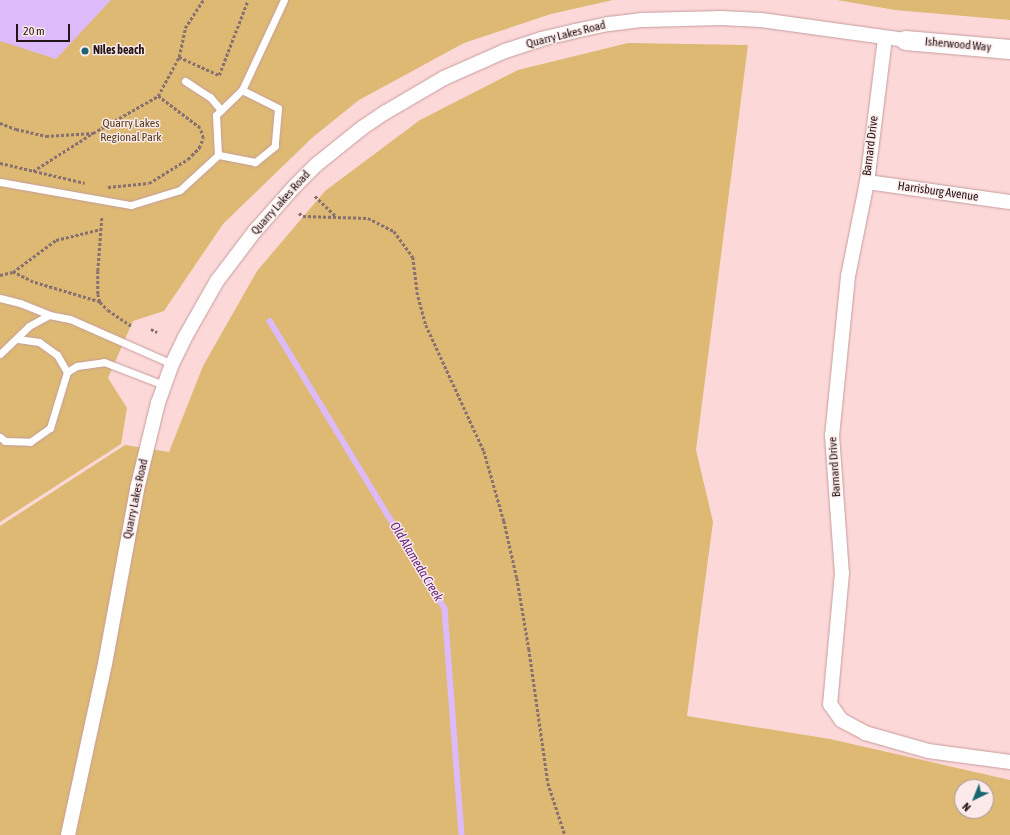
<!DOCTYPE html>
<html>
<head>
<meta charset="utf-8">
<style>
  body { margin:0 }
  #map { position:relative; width:1010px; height:835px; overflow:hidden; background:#fcd8d9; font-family:"Asap Condensed",sans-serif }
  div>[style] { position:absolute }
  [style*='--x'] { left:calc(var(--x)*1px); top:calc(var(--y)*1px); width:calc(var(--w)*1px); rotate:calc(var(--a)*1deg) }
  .green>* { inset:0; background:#ddb974 }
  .water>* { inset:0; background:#ddbafa }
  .stream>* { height:5.5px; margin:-2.75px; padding:0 2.75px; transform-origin:2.75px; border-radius:2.75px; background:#ddbafa }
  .path>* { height:2.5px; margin-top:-1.25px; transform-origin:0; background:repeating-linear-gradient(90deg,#886f70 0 3px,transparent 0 5px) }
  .roads { filter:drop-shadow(0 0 1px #c69c9d) drop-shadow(0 0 1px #c69c9d) }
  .lane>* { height:7px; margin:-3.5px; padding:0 3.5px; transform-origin:3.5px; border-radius:3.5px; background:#fff }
  .street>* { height:14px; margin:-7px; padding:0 7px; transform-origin:7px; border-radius:7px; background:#fff }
  .secondary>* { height:19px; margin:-9.5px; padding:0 9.5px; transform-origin:9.5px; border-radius:9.5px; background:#fff }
  .dots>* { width:11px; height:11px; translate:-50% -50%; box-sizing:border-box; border:2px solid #fceaea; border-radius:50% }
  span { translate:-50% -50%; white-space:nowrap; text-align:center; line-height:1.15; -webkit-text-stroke:3px #fceaea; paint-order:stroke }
  .street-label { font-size:12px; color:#231415 }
  .poi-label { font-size:12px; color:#231415; font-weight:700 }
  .left { translate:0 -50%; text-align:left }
  .park-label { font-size:12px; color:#503d17 }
  .water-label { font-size:13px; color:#612883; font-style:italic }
  .north { position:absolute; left:954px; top:779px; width:40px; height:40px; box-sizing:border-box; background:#fceaea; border:1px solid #a59495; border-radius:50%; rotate:223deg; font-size:11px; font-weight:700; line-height:16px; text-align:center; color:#231415 }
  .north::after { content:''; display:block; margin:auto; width:14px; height:18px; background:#196570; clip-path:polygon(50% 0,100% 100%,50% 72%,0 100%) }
  .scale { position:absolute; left:16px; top:24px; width:54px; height:18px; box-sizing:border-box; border:2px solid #231415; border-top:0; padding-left:5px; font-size:12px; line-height:14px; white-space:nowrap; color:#231415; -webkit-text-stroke:3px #fceaea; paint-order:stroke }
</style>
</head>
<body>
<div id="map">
  <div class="green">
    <div style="clip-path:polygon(0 0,613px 0,551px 14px,464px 43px,359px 100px,313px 137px,223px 224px,164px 311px,133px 321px,108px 378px,127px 408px,121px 444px,0 522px)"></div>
    <div style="clip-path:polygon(837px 0,1010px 0,1010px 20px,895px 10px)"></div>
    <div style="clip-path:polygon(evenodd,628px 43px,748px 45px,696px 450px,713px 522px,687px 716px,830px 739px,1010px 780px,1010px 835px,0 835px,0 526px,125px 445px,169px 452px,203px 366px,257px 271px,325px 191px,420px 120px,518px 70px,628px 43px,962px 787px,986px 787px,986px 811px,962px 811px,962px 787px)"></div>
  </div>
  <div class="water">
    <div style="clip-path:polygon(0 0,111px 0,56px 59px,0 41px)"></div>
  </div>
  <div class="stream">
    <div style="--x:270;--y:321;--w:337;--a:58.7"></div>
    <div style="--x:445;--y:609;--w:227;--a:85.7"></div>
  </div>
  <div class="path">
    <div style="--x:179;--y:57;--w:30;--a:-78"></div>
    <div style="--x:185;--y:28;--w:33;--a:-57"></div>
    <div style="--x:0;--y:123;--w:17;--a:21"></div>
    <div style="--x:16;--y:129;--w:31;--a:13"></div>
    <div style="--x:46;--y:136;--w:47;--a:-3.7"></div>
    <div style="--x:0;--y:163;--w:87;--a:13.2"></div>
    <div style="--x:33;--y:171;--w:71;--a:-32.3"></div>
    <div style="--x:93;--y:133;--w:75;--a:-29.6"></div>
    <div style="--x:108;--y:187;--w:41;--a:-5.6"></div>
    <div style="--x:149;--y:183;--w:46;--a:-31.6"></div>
    <div style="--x:188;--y:159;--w:16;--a:-45"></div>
    <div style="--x:199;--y:148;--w:11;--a:-68"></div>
    <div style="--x:203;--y:138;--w:10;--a:-107"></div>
    <div style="--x:200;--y:128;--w:53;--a:-142.7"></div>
    <div style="--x:158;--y:96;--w:44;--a:-61.7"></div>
    <div style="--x:179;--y:57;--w:44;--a:24.2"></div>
    <div style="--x:219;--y:75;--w:80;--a:-68.9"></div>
    <div style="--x:315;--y:196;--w:29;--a:44"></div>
    <div style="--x:299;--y:213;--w:5;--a:37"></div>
    <div style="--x:303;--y:216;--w:65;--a:1.8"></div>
    <div style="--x:368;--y:218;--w:29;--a:27"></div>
    <div style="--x:394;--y:231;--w:32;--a:54"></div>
    <div style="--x:413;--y:257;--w:35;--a:83"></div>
    <div style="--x:417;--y:292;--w:34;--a:75"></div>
    <div style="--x:426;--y:325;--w:139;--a:65.3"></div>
    <div style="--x:484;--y:451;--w:73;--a:74.1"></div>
    <div style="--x:504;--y:521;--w:58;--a:77.2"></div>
    <div style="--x:517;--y:578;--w:72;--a:80.4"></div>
    <div style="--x:529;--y:649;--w:135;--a:81.9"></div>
    <div style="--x:548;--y:783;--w:55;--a:71.9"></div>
    <div style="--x:102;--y:218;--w:53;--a:94.3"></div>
    <div style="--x:98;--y:271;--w:23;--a:90"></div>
    <div style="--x:98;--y:294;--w:8;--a:76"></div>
    <div style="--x:100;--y:302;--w:11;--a:45"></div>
    <div style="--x:108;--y:310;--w:29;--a:34"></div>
    <div style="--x:0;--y:275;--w:13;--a:-13"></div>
    <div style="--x:100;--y:302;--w:70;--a:-163.4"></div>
    <div style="--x:33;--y:282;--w:22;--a:-153"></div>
    <div style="--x:13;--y:272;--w:54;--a:-36.7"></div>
    <div style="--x:56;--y:240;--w:46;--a:-13.7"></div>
    <div style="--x:151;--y:329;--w:7;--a:27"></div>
  </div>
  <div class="roads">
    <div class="lane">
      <div style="--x:185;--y:81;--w:30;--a:33"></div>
      <div style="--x:210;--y:97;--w:17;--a:50"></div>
      <div style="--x:242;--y:90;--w:40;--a:26.6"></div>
      <div style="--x:278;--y:108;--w:38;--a:95"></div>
      <div style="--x:275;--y:146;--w:26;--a:141"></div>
      <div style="--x:255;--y:162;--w:38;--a:-169"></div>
      <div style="--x:218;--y:155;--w:40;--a:-92.9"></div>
      <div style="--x:216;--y:115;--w:36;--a:-44"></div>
      <div style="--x:242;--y:90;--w:99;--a:-65"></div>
      <div style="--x:0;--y:182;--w:133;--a:10"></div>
      <div style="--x:131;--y:205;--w:51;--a:-17"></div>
      <div style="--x:180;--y:190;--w:52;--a:-42.6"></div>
      <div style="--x:0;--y:298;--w:21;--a:14"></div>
      <div style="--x:20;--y:303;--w:31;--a:22"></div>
      <div style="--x:49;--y:315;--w:21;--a:11"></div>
      <div style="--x:70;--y:319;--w:111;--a:23.8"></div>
      <div style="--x:0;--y:354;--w:40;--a:-44"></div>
      <div style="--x:29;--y:326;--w:23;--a:-29"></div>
      <div style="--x:67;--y:372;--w:12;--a:-31"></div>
      <div style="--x:77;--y:366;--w:27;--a:-8"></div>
      <div style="--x:104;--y:362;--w:64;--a:21"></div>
      <div style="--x:0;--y:437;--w:6;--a:39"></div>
      <div style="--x:5;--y:441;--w:25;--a:2"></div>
      <div style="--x:30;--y:442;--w:24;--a:-35"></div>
      <div style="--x:50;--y:428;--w:59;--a:-73.1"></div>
      <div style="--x:67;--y:372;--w:20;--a:-120"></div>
      <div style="--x:57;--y:355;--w:22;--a:-144"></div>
      <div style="--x:39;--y:342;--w:21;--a:-172"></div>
    </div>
    <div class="street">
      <div style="--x:885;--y:38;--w:145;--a:97.1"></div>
      <div style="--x:867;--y:182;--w:96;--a:101.4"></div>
      <div style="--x:848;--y:276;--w:160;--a:95.7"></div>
      <div style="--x:832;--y:435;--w:138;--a:85.9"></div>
      <div style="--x:842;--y:573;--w:132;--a:95.2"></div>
      <div style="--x:830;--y:704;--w:19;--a:55"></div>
      <div style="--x:841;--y:720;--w:27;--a:28"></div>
      <div style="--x:865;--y:733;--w:66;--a:15.9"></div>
      <div style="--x:928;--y:751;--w:83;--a:7.6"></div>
      <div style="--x:867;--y:182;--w:144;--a:8"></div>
      <div style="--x:68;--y:835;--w:175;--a:-77.8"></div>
      <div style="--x:105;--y:664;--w:178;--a:-79.6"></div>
      <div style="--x:137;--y:489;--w:89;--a:-76.3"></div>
      <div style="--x:158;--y:403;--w:41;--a:-70.3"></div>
      <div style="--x:172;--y:364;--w:28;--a:-64"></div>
      <div style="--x:184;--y:339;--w:67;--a:-60.4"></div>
      <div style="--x:217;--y:281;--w:63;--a:-52.8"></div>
      <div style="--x:255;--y:231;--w:60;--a:-48.4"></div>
      <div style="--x:295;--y:186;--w:30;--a:-45"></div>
      <div style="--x:316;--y:165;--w:59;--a:-38.8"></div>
      <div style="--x:362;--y:128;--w:29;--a:-34"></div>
      <div style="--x:386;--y:112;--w:67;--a:-30.4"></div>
      <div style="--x:444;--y:78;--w:67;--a:-23.9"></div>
      <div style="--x:505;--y:51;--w:38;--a:-18"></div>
      <div style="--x:541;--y:39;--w:35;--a:-13"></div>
      <div style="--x:575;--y:31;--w:35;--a:-12"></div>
      <div style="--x:609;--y:24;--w:34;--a:-7"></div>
      <div style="--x:643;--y:20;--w:78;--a:-1.5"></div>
      <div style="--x:721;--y:18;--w:40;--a:2.9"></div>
      <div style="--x:761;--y:20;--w:145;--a:7.9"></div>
    </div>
    <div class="secondary">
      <div style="--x:905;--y:40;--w:105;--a:4.9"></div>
    </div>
  </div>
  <div class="dots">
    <div style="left:85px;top:51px;background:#196570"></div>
  </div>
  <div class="street-label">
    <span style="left:566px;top:35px;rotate:-14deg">Quarry Lakes Road</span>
    <span style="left:958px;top:45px;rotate:5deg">Isherwood Way</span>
    <span style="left:871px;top:146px;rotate:-83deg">Barnard Drive</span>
    <span style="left:938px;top:192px;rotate:8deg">Harrisburg Avenue</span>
    <span style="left:281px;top:203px;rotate:-48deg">Quarry Lakes Road</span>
    <span style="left:835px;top:467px;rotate:-94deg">Barnard Drive</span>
    <span style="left:136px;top:499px;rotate:-78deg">Quarry Lakes Road</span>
  </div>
  <div class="poi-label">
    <span class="left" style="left:93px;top:51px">Niles beach</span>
  </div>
  <div class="park-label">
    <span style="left:131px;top:131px">Quarry Lakes<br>Regional Park</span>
  </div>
  <div class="water-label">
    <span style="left:416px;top:562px;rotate:59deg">Old Alameda Creek</span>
  </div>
  <div class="north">N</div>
  <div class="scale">20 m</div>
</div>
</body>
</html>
